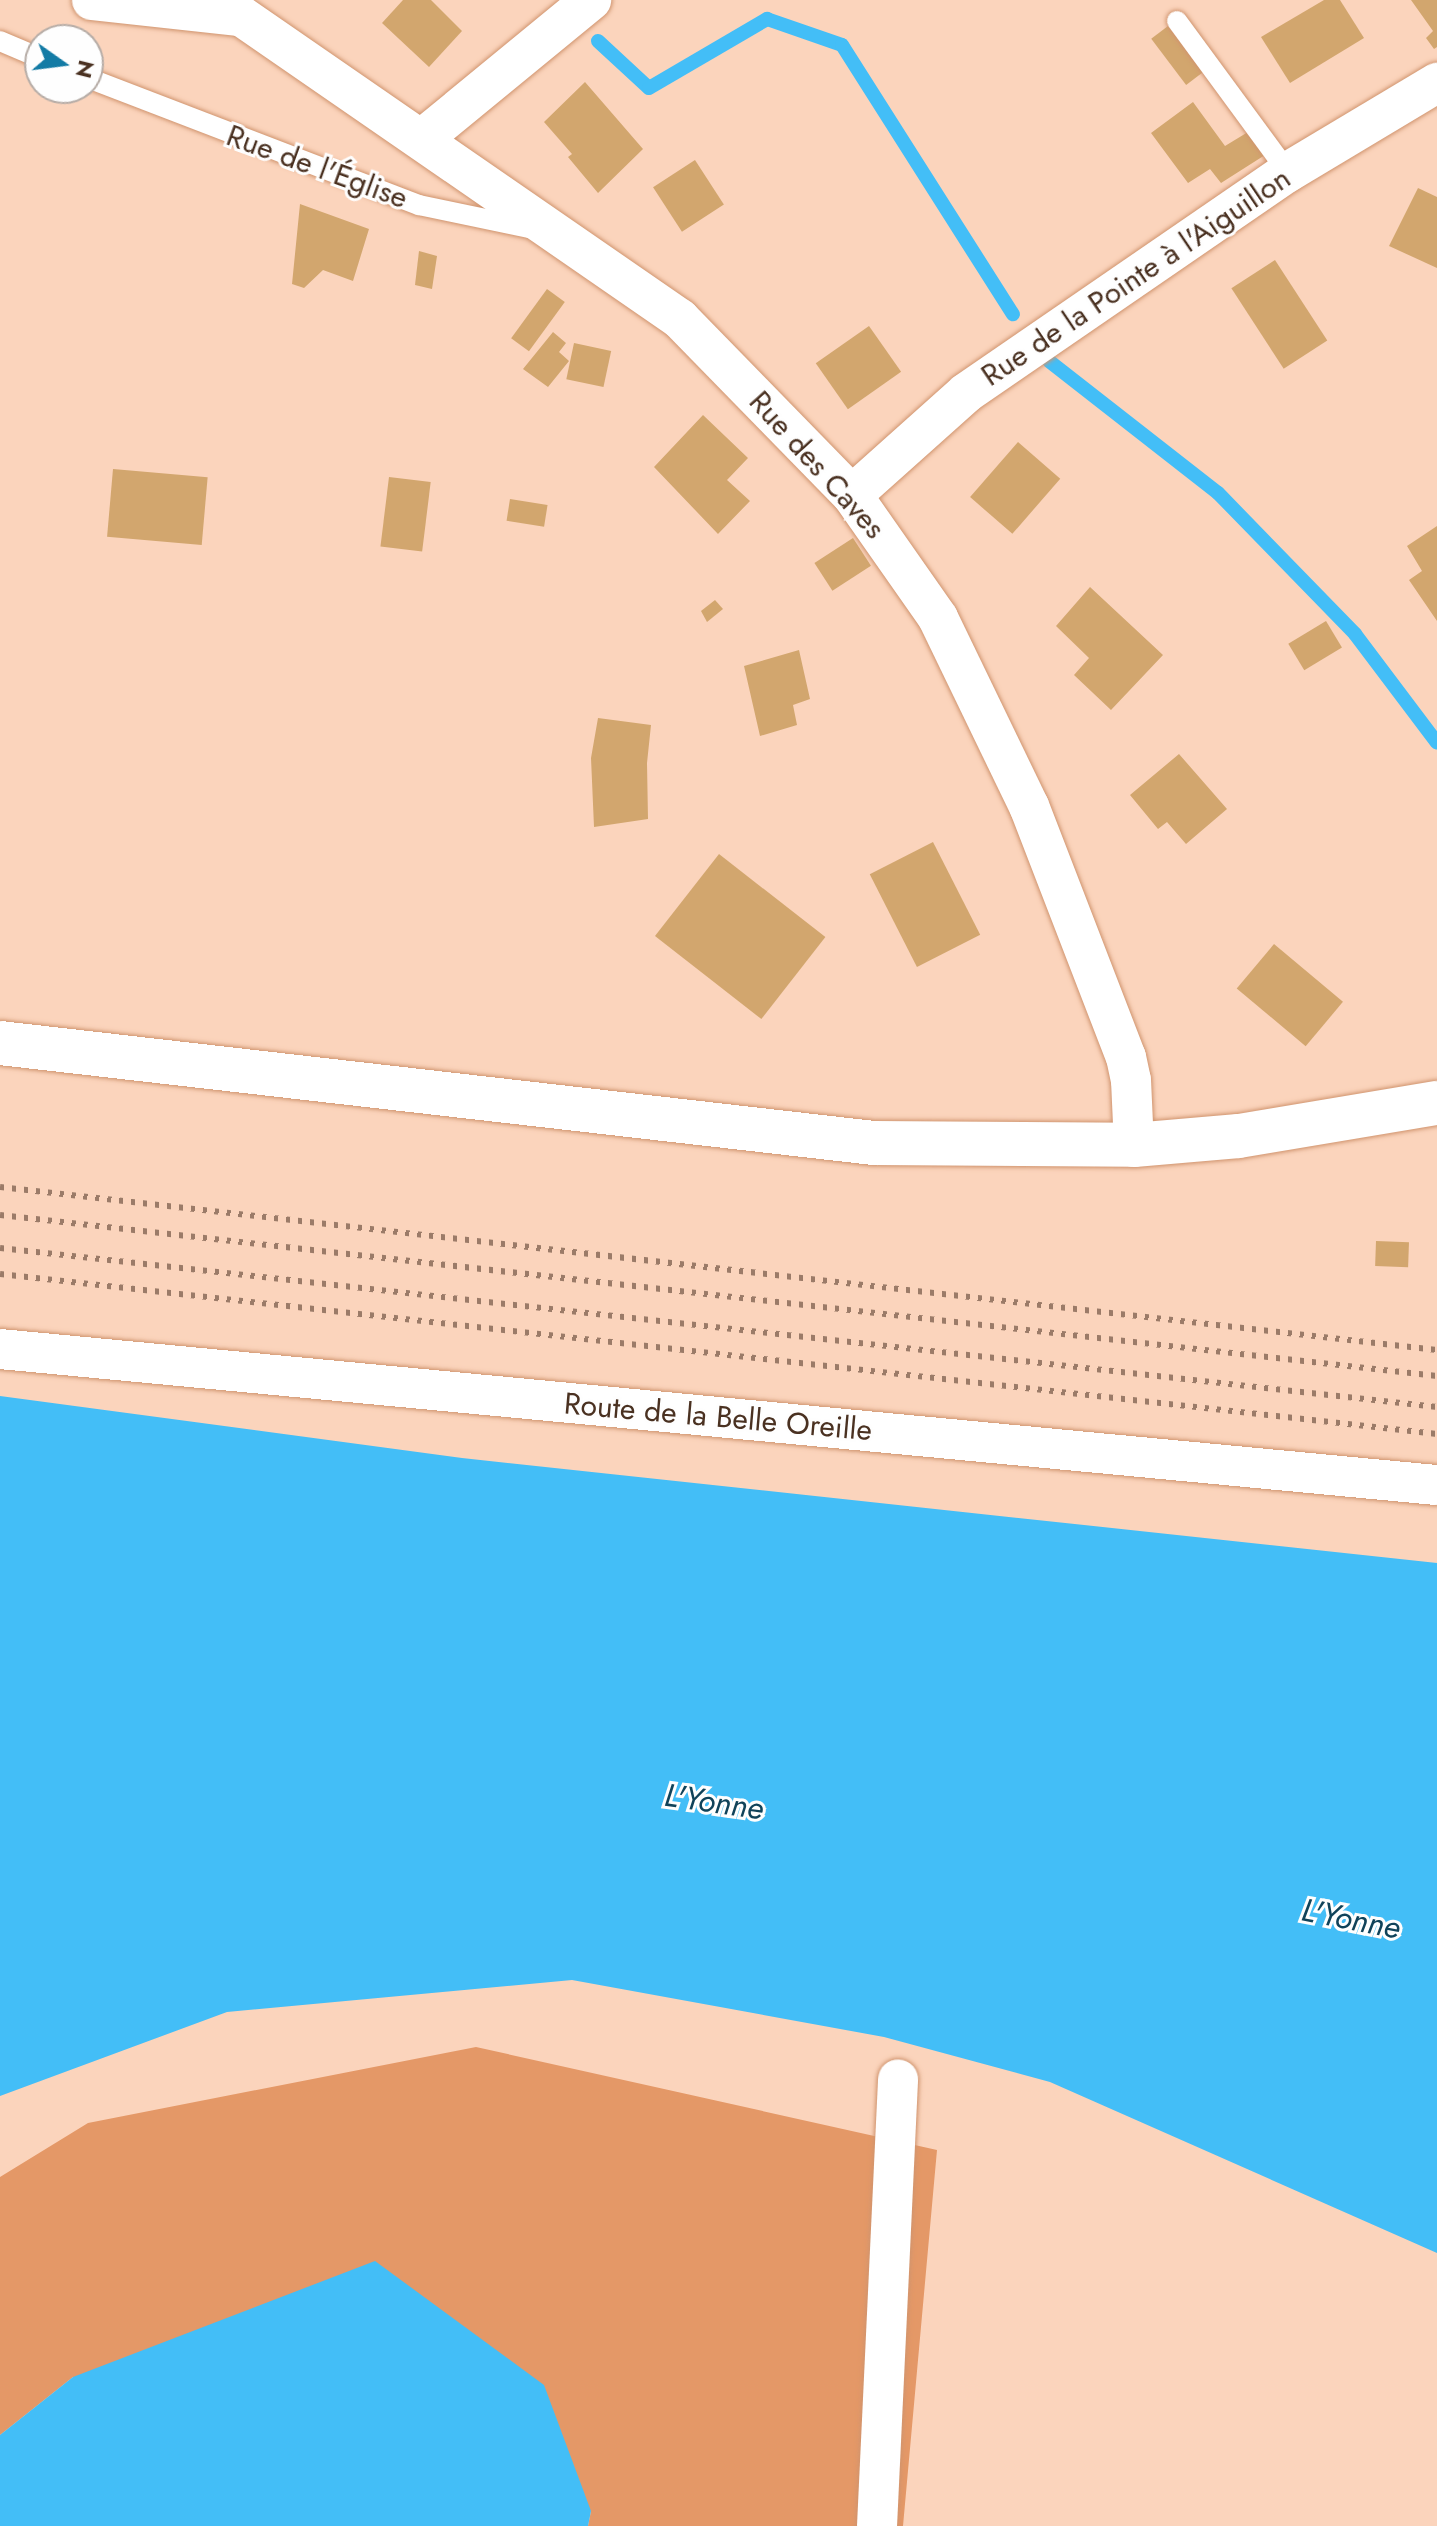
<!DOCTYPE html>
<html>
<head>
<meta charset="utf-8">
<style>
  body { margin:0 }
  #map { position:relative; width:1437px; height:2526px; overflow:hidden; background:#fbd4bc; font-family:Jost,sans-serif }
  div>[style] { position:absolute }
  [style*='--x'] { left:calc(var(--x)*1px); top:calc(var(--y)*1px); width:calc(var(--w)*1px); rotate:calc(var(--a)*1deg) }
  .green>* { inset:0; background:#e49867 }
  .water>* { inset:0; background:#43bef7 }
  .stream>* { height:14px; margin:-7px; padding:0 7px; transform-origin:7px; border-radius:7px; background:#43bef7 }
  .building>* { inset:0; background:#d2a66e; transform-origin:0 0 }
  .roads { filter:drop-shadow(0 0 2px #d0946e) drop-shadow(0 0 2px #d0946e) }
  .lane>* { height:20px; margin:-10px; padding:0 10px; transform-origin:10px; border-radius:10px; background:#fff }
  .street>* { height:40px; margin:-20px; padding:0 20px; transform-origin:20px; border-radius:20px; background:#fff }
  .secondary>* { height:44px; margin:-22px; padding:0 22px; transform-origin:22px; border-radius:22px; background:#fff }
  .rail>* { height:6px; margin-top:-3px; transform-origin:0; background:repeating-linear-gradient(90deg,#9b7b68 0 4px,transparent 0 12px) }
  span { translate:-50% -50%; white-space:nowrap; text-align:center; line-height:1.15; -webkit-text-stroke:6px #fefefe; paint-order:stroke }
  .street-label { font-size:30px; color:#4a3121 }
  .water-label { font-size:32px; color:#10435a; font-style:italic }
  .north { position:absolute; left:24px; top:24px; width:80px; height:80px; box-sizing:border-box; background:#fefefe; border:2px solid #b6aca6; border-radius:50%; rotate:104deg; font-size:22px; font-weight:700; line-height:32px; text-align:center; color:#4a3121 }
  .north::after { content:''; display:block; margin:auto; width:28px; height:36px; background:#137ba5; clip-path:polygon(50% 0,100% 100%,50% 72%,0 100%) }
</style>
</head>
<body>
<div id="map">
  <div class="green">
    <div style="clip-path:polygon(476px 2047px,937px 2150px,903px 2526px,588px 2526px,591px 2511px,73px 2377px,0 2435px,0 2177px,88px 2123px)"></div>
  </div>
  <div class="water">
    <div style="clip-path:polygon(0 1396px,462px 1458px,1437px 1563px,1437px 2253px,1050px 2082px,884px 2037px,572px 1980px,227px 2012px,0 2096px)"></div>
    <div style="clip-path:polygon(375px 2261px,544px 2385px,591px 2511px,588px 2526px,0 2526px,0 2435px,73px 2377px)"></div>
  </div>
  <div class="stream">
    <div style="--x:598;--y:41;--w:69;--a:42.7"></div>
    <div style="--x:649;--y:88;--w:137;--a:-30.3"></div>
    <div style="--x:767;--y:19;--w:79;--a:19.1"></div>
    <div style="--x:842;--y:45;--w:319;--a:57.6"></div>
    <div style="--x:1049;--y:361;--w:214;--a:38"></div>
    <div style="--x:1218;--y:493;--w:197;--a:45.8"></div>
    <div style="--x:1355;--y:634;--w:136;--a:53"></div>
  </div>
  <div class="building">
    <div style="clip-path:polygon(403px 0,431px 0,462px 31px,429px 67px,382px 23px)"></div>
    <div style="clip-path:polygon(1324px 0,1340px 0,1364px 38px,1290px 83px,1261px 37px)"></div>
    <div style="clip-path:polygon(1411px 0,1437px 0,1437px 47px,1434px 49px,1426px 38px,1433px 31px)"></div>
    <div style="left:1168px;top:26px;width:58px;height:21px;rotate:53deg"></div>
    <div style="clip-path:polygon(585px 82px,643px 149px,598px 193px,568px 157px,572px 154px,544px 122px)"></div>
    <div style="clip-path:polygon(1193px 102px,1225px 146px,1248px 132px,1265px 155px,1221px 183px,1210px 169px,1188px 183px,1151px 133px)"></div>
    <div style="left:695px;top:160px;width:53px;height:50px;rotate:57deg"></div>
    <div style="clip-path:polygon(1418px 188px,1437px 197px,1437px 268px,1389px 246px)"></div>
    <div style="clip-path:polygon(300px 204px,369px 229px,353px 281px,323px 270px,304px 288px,292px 284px)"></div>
    <div style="clip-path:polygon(419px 251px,437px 256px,432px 289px,415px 285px)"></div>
    <div style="left:1275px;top:260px;width:96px;height:52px;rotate:57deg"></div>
    <div style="left:547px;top:289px;width:22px;height:61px;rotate:36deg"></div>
    <div style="left:869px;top:326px;width:56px;height:65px;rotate:55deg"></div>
    <div style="clip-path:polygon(553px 332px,566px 343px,559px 352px,569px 361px,548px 387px,523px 369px)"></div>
    <div style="left:574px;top:343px;width:38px;height:37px;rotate:12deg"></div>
    <div style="clip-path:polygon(703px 415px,748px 458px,727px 480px,750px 501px,718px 534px,654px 467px)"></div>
    <div style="left:1018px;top:442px;width:56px;height:73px;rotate:41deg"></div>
    <div style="left:113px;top:469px;width:95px;height:68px;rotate:5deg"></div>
    <div style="left:389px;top:477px;width:42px;height:70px;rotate:7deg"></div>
    <div style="left:510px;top:499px;width:38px;height:22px;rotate:9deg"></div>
    <div style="clip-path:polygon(1437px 526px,1437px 621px,1409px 580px,1422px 571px,1407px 546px)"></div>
    <div style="left:853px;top:538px;width:33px;height:46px;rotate:57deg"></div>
    <div style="clip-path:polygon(1090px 587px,1163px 655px,1111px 710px,1074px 675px,1089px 658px,1056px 626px)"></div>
    <div style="clip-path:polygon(715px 600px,723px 609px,707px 622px,701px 611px)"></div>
    <div style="left:1326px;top:621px;width:31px;height:44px;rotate:59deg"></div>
    <div style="clip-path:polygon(799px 650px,810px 699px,793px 705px,797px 725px,760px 736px,744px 666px)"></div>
    <div style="clip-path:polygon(598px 718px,651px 725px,647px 763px,648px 819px,594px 827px,591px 758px)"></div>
    <div style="clip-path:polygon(1179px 754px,1227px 809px,1186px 844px,1167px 822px,1158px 829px,1130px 795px)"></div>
    <div style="left:933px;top:842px;width:104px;height:71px;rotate:63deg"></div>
    <div style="left:719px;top:854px;width:135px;height:104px;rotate:38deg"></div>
    <div style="left:1274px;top:944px;width:90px;height:58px;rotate:40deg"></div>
    <div style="left:1376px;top:1241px;width:33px;height:25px;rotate:2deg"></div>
  </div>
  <div class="roads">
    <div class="lane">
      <div style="--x:1177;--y:21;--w:187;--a:53.7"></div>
      <div style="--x:0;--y:41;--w:43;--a:23"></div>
      <div style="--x:88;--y:78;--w:355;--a:21"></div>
      <div style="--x:419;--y:205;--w:117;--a:11.8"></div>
    </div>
    <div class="street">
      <div style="--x:92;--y:0;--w:149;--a:6.2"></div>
      <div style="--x:218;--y:0;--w:561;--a:34.62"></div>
      <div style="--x:680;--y:319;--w:246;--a:45.7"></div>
      <div style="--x:852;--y:495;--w:150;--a:55"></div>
      <div style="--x:938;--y:618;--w:209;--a:64.2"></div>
      <div style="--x:1029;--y:806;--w:269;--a:68.9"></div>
      <div style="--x:1126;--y:1057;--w:24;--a:78"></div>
      <div style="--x:1131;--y:1080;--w:65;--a:87.4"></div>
      <div style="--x:422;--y:139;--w:219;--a:-39.4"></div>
      <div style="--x:852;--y:495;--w:153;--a:-41.8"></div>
      <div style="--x:966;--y:393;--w:391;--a:-34.5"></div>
      <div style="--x:1288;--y:172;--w:174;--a:-30.9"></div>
      <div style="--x:0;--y:1349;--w:1443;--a:5.41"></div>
      <div style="--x:877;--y:2526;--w:447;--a:-87.3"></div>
    </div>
    <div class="secondary">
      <div style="--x:0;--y:1043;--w:880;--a:6.53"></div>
      <div style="--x:874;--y:1143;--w:260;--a:0.4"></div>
      <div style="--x:1134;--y:1145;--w:105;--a:-4.9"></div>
      <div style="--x:1239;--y:1136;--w:201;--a:-9.5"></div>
    </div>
  </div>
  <div class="rail">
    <div style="--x:0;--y:1187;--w:1446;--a:6.47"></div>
    <div style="--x:0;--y:1215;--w:1446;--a:6.39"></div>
    <div style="--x:0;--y:1248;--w:1446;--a:6.31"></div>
    <div style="--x:0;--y:1274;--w:1446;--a:6.35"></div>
  </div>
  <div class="street-label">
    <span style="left:317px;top:167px;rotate:20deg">Rue de l'Église</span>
    <span style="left:1136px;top:277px;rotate:-34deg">Rue de la Pointe à l'Aiguillon</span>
    <span style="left:817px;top:465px;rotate:48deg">Rue des Caves</span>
    <span style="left:718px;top:1417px;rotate:5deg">Route de la Belle Oreille</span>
  </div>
  <div class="water-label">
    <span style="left:714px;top:1802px;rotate:8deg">L'Yonne</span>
    <span style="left:1351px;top:1919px;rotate:11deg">L'Yonne</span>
  </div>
  <div class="north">N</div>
</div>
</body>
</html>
